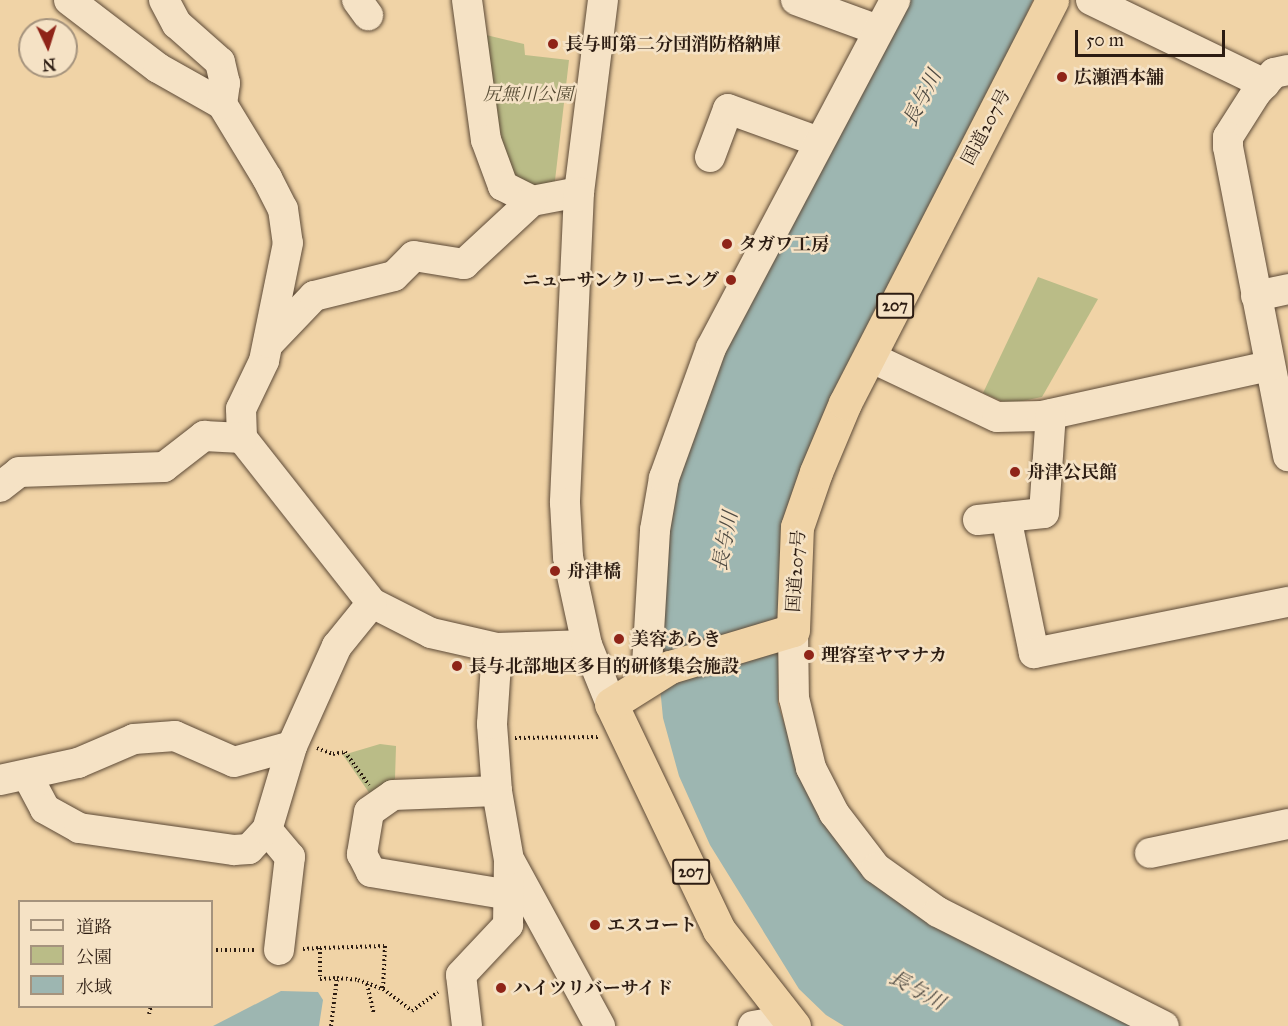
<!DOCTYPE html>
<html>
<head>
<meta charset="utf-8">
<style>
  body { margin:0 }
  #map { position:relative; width:1288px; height:1026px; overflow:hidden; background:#f0d3a6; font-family:"IM FELL Great Primer","Noto Serif JP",serif }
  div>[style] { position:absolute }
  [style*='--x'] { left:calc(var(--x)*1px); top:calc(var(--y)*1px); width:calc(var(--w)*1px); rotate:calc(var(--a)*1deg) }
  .green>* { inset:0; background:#babc87 }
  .water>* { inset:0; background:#9db6b1 }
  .path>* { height:4px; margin-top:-2px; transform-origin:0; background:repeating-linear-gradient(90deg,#2c1c12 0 1.5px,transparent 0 4.5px) }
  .roads { filter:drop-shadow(0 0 2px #5d4a37) drop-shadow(0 0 2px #5d4a37) }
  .minor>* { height:30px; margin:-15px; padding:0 15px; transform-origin:15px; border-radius:15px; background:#f5e2c5 }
  .highway>* { height:33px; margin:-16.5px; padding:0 16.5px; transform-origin:16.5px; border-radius:16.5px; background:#f0d3a6 }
  .dots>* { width:16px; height:16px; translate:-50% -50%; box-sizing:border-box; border:3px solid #f5e2c5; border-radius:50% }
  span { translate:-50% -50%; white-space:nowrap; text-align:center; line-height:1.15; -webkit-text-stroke:5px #f5e2c5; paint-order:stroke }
  .shield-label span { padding:2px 4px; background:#f5e2c5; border:2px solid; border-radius:4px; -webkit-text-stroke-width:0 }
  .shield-label { font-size:16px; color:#2c1c12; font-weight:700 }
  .poi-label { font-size:18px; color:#2c1c12; font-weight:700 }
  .left { translate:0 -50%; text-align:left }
  .right { translate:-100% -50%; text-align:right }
  .park-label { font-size:18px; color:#574c35; font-style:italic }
  .street-label { font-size:18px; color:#2c1c12 }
  .water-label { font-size:20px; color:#4e4a42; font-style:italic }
  .legend { position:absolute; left:18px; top:900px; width:195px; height:108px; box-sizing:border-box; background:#f5e2c5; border:2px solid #a5937d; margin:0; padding:8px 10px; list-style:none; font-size:18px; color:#2c1c12 }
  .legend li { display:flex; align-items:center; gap:12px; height:30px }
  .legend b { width:30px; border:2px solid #a5937d }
  .north { position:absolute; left:18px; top:18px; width:60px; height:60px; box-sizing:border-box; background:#f5e2c5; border:2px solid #a5937d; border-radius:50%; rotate:176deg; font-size:16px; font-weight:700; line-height:24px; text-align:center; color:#2c1c12 }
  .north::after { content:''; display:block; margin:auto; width:21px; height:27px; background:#8f2418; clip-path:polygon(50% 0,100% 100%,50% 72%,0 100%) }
  .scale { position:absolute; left:1075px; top:30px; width:150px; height:27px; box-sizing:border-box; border:3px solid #2c1c12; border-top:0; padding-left:8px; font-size:18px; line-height:21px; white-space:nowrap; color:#2c1c12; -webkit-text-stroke:4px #f5e2c5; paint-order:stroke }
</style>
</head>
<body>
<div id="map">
  <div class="green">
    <div style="clip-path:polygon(482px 34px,524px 44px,525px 55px,569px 60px,554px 189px,519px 185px,505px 158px)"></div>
    <div style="clip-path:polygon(1038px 277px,1098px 299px,1042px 397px,1008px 404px,983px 393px)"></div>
    <div style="clip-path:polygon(380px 744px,396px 746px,395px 779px,370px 794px,343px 755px)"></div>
  </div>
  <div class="water">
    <div style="clip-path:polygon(907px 0,1033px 0,780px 555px,778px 704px,790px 741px,869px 872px,1149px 1026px,844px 1026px,826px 1015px,799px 989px,710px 845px,679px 776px,663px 718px,656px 646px,673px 477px,721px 349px)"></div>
    <div style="clip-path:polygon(281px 991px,318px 992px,323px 1000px,319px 1026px,213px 1026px)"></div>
  </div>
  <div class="path">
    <div style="--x:515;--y:738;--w:83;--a:-0.7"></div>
    <div style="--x:317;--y:748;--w:17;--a:21"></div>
    <div style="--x:333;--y:754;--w:12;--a:-9"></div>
    <div style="--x:345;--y:752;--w:41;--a:54"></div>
    <div style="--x:320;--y:948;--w:65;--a:-1.8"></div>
    <div style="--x:385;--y:946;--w:43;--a:92.7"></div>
    <div style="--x:303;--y:949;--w:17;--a:-3"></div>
    <div style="--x:320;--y:948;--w:31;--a:90"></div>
    <div style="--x:320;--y:979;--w:17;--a:-3"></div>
    <div style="--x:212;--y:950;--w:44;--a:0"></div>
    <div style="--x:367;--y:984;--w:31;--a:77"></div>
    <div style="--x:149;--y:1014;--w:8;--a:-76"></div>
    <div style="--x:331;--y:1026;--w:48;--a:-82.9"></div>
    <div style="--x:337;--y:978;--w:21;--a:5"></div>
    <div style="--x:358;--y:980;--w:27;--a:20"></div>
    <div style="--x:383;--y:989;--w:36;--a:37"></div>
    <div style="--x:412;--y:1011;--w:32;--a:-36"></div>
  </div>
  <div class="roads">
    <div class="minor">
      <div style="--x:69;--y:0;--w:112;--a:37.4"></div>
      <div style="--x:158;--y:68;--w:73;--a:29.4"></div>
      <div style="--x:222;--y:104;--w:87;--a:58.7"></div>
      <div style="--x:267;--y:178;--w:35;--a:63"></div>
      <div style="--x:283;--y:209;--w:34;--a:82"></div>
      <div style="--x:288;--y:243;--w:120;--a:101.5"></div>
      <div style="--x:264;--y:361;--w:53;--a:115.6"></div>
      <div style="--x:241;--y:409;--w:29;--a:88"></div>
      <div style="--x:242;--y:438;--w:210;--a:51.8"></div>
      <div style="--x:372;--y:603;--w:66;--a:27"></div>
      <div style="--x:431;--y:633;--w:68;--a:12.8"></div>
      <div style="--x:497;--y:648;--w:90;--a:-1.9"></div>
      <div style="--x:164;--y:0;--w:27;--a:62"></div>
      <div style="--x:177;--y:24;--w:57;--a:41.5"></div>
      <div style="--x:220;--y:62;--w:22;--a:77"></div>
      <div style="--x:225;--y:83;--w:21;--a:98"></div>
      <div style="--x:357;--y:0;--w:19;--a:54"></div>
      <div style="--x:467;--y:0;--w:141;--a:82.3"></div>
      <div style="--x:486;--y:140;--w:49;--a:69.7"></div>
      <div style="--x:503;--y:186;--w:33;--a:27"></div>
      <div style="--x:532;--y:201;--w:48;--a:-10.8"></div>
      <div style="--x:603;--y:0;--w:193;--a:97.1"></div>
      <div style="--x:579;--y:192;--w:311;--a:92.6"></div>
      <div style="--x:565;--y:503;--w:54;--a:86.8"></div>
      <div style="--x:568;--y:557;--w:90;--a:77.8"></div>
      <div style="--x:587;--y:645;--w:64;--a:67.9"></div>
      <div style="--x:796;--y:0;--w:87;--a:20.1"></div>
      <div style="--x:1091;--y:0;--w:193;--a:25.8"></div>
      <div style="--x:1288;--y:70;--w:14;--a:168"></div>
      <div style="--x:1274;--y:73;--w:27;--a:132"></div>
      <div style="--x:1256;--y:93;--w:52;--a:122.5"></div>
      <div style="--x:1228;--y:137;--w:10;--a:90"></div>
      <div style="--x:1228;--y:147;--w:315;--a:79"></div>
      <div style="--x:710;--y:157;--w:51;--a:-69.4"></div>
      <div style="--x:728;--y:109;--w:97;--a:19.9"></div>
      <div style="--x:1256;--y:296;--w:33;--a:-12"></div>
      <div style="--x:269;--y:343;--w:65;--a:-46.2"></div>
      <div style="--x:314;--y:296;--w:82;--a:-14"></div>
      <div style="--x:394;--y:276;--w:28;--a:-45"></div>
      <div style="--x:414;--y:256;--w:51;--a:9.1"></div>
      <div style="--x:464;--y:264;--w:93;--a:-42.8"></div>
      <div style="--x:870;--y:357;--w:140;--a:25.3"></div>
      <div style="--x:997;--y:417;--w:45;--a:-1.3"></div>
      <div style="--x:1042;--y:416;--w:233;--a:-12.4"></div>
      <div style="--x:0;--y:487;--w:24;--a:-38"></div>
      <div style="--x:19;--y:472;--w:145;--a:-2"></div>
      <div style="--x:164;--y:467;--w:51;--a:-37.8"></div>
      <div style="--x:204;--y:436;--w:38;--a:3"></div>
      <div style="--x:1006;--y:517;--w:139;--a:78.4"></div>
      <div style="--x:1034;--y:653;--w:259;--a:-11.4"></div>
      <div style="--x:978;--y:520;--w:66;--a:-6.1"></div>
      <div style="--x:1044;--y:513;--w:99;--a:-86"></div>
      <div style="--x:793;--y:630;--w:68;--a:89.2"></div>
      <div style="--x:794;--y:698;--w:72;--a:76.3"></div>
      <div style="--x:811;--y:768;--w:51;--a:62.9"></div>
      <div style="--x:834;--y:813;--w:69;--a:52.6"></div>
      <div style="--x:876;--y:868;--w:76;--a:35.4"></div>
      <div style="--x:938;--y:912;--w:253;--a:26.8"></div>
      <div style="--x:646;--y:682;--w:152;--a:-86.6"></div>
      <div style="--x:655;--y:530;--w:53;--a:-80.2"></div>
      <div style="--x:664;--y:478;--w:138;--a:-70.1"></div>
      <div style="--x:711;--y:348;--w:394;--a:-62.1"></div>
      <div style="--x:27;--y:775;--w:38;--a:62"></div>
      <div style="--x:45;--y:809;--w:39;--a:29"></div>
      <div style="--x:79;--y:828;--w:157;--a:8.1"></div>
      <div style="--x:234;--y:850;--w:15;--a:-4"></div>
      <div style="--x:249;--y:849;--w:26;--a:-47"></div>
      <div style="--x:0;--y:780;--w:80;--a:-12.3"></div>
      <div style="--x:78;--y:763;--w:61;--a:-23.2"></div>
      <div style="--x:134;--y:739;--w:41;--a:-4.2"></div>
      <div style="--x:175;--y:736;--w:64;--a:23.8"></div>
      <div style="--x:234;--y:762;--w:60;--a:-15.4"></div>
      <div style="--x:497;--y:791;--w:104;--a:177.8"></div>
      <div style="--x:393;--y:795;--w:29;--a:145"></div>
      <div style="--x:369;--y:812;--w:43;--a:99.5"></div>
      <div style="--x:362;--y:854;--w:20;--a:63"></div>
      <div style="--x:371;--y:872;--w:141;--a:9.4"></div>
      <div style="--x:1150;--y:853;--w:141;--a:-11.9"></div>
      <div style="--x:511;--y:863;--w:186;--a:61.4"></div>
      <div style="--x:279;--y:950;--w:94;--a:-83.3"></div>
      <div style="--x:290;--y:857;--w:35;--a:-130"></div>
      <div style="--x:267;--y:830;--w:88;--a:-73.4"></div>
      <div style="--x:292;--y:746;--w:110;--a:-65.8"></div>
      <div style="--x:337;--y:646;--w:55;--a:-50.9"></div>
      <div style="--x:467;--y:1026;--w:51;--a:-96.7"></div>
      <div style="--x:461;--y:975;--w:69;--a:-46.8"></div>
      <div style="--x:508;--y:925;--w:65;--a:-89.1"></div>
      <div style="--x:509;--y:860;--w:70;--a:-99.9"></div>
      <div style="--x:497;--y:791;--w:67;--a:-94.3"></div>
      <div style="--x:492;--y:724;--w:76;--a:-86.2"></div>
      <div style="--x:753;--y:1026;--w:36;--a:-10"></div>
    </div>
    <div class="highway">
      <div style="--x:794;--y:1026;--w:122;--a:-128"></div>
      <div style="--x:719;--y:930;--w:250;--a:-115.5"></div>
      <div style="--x:611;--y:704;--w:70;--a:-32.1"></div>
      <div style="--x:670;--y:667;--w:128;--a:-16.7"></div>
      <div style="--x:793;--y:630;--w:103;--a:-87.8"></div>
      <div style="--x:797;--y:527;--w:58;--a:-70.9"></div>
      <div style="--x:816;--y:472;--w:75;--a:-67.2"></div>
      <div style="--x:845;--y:403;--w:453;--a:-62.8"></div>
    </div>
  </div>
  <div class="dots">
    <div style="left:553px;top:44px;background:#8f2418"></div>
    <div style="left:1062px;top:77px;background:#8f2418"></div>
    <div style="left:727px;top:244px;background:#8f2418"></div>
    <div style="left:731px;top:280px;background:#8f2418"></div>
    <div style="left:1015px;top:472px;background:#8f2418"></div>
    <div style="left:555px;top:571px;background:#8f2418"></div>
    <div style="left:619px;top:639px;background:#8f2418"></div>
    <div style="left:809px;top:655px;background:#8f2418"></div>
    <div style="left:457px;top:666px;background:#8f2418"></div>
    <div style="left:595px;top:925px;background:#8f2418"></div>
    <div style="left:501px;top:988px;background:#8f2418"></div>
  </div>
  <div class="shield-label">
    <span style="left:895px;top:306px">207</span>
    <span style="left:691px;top:872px">207</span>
  </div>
  <div class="poi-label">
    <span class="left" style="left:565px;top:44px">長与町第二分団消防格納庫</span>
    <span class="left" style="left:1074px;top:77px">広瀬酒本舗</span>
    <span class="left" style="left:739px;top:244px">タガワ工房</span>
    <span class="right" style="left:719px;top:280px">ニューサンクリーニング</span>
    <span class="left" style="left:1027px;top:472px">舟津公民館</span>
    <span class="left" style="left:567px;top:571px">舟津橋</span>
    <span class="left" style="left:631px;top:639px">美容あらき</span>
    <span class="left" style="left:821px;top:655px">理容室ヤマナカ</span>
    <span class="left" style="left:469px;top:666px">長与北部地区多目的研修集会施設</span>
    <span class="left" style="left:607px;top:925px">エスコート</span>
    <span class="left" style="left:513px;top:988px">ハイツリバーサイド</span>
  </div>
  <div class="park-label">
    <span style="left:528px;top:94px">尻無川公園</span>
  </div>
  <div class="street-label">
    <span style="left:986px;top:127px;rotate:-62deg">国道207号</span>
    <span style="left:796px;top:571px;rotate:-86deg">国道207号</span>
  </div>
  <div class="water-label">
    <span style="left:922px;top:98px;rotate:-63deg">長与川</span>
    <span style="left:725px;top:541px;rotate:-79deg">長与川</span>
    <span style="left:917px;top:990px;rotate:29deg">長与川</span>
  </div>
  <ul class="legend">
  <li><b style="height:8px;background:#f5e2c5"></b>道路</li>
  <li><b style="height:16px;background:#babc87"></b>公園</li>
  <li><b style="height:16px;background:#9db6b1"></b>水域</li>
  </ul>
  <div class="north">N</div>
  <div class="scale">50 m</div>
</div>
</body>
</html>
